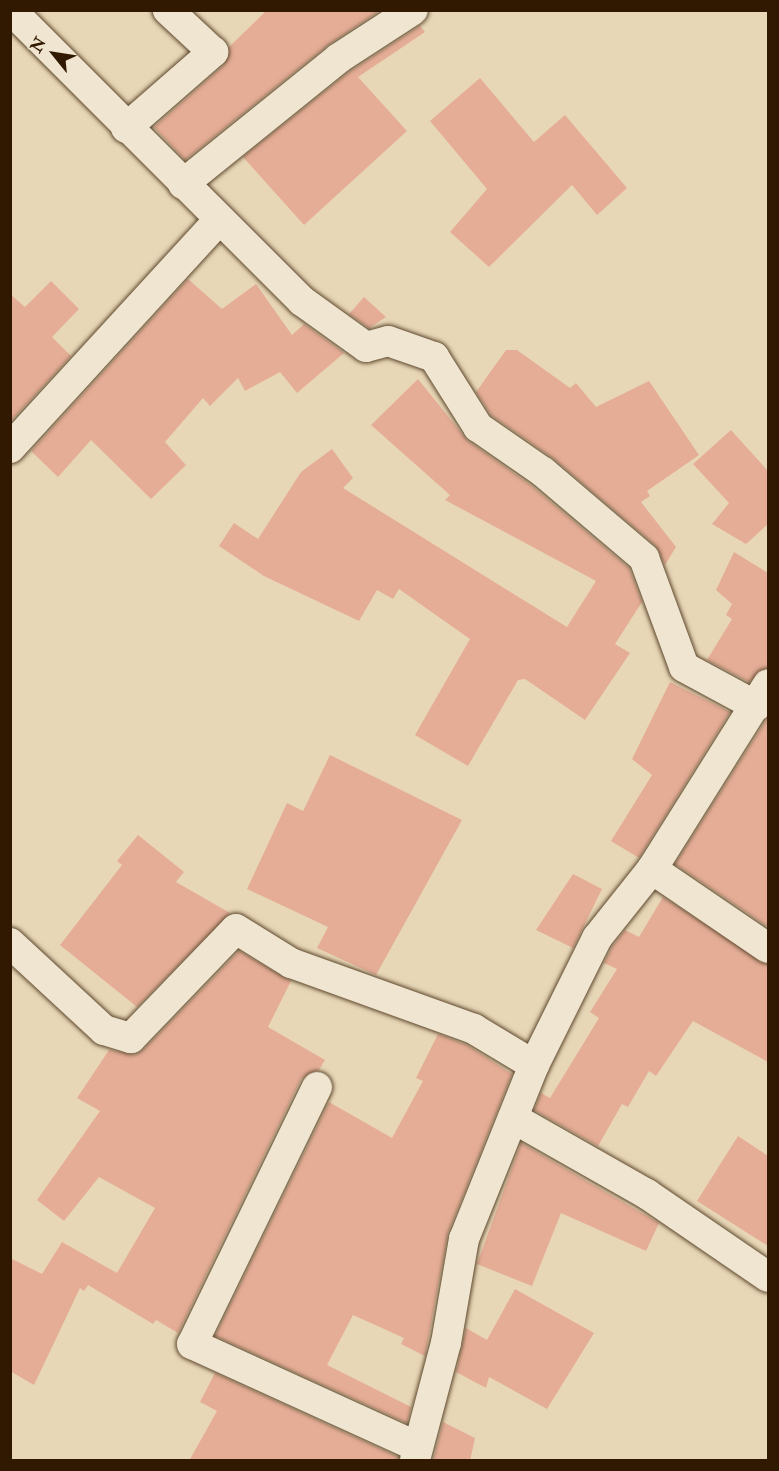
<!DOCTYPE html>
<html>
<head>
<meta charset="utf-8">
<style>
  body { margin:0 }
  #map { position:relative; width:779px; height:1471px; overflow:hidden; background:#e8d7b7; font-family:"IM FELL Double Pica",serif }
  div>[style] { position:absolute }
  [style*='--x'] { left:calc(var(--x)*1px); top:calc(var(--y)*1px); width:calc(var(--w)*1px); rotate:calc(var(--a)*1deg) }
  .building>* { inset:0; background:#e5ad96 }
  .roads { filter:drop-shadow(0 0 2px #5e482e) drop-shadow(0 0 2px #5e482e) }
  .street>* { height:30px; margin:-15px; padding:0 15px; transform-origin:15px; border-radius:15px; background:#f0e5d0 }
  span { translate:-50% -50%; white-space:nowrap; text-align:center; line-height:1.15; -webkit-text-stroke:6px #f0e5d0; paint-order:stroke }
  .frame { position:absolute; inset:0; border:12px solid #301900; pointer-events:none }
  .north { position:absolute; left:24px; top:24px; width:60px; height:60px; -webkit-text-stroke:4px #f0e5d0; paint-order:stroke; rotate:300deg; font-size:16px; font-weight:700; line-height:24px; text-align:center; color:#301900 }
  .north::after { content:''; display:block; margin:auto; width:21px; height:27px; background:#301900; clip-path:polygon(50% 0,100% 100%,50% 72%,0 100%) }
</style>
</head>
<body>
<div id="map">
  <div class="building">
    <div style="clip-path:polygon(267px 10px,381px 10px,328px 45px,185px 160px,154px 127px,224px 65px,229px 47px)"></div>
    <div style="clip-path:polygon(420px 26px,425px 32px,358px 77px,407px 131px,304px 225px,243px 157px,349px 72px)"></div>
    <div style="clip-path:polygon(480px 78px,534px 142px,565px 115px,627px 188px,597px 215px,572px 185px,489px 267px,450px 232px,487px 189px,430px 121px)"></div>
    <div style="clip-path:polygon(188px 279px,222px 309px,256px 284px,292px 335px,304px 324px,344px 353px,297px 393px,280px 372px,245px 391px,238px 378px,210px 406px,203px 398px,165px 442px,186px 465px,151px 499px,91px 440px,58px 477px,31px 451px)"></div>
    <div style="clip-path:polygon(51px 281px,79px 309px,52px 337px,71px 356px,10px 422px,10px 294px,25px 307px)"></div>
    <div style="clip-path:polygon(364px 297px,386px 317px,369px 328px,349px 314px)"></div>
    <div style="clip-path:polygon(506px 350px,517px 350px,570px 388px,576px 383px,596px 407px,649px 381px,699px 455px,647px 491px,650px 496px,641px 502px,676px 547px,665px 565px,655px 545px,554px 459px,491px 415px,476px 392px)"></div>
    <div style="clip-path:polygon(418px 379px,468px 441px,532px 486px,629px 568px,642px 602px,615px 644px,630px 653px,585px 720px,525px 679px,518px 680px,468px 766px,415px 735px,470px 639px,399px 589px,393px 599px,377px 590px,359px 621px,264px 576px,219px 546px,234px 523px,258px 539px,301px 472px,332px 449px,353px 478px,343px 488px,567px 627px,596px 581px,445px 500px,450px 495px,371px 425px)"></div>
    <div style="clip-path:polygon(731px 430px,768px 471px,768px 524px,746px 544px,712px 524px,729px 503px,693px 464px)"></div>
    <div style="clip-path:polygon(734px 552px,768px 573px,768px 667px,749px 682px,707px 660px,732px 619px,726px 615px,732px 604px,716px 590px)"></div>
    <div style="clip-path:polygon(670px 682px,730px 712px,639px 858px,611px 841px,652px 775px,632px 759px)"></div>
    <div style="clip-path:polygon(768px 717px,768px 927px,675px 864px)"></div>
    <div style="clip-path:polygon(330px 755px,462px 820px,376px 975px,317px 948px,328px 927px,247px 889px,287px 803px,303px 811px)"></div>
    <div style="clip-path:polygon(138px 835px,184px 872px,176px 882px,230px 913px,137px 1007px,60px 945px,122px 865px,117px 861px)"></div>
    <div style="clip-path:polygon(573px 874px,602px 889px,573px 948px,536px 930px)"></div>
    <div style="clip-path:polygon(663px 897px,768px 965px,768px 1062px,693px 1021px,656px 1076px,649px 1071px,628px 1107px,622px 1104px,598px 1146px,534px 1110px,541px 1093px,550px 1098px,599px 1018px,590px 1012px,617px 969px,604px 963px,612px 947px,625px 930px,639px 937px)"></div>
    <div style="clip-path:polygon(239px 951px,291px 981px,268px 1027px,325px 1060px,319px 1070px,301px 1079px,178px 1333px,156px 1320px,153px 1324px,88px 1285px,84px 1291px,80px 1288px,34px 1385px,10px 1371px,10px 1258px,42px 1274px,62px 1242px,117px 1273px,155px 1208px,99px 1177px,64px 1221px,37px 1200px,100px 1111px,77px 1098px,109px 1050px,135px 1055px,143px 1050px)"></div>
    <div style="clip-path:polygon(438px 1034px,467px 1045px,512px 1074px,448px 1233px,425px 1356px,401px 1344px,404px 1338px,353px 1315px,327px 1365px,411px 1407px,407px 1423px,215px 1336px,329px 1102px,392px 1138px,423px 1081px,416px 1078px)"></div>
    <div style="clip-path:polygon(738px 1136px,768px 1156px,768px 1246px,697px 1201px)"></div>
    <div style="clip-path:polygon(521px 1143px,659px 1223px,646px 1251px,561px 1213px,532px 1286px,477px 1264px)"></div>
    <div style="clip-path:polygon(515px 1289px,594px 1333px,547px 1409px,489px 1377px,486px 1388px,456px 1372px,466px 1328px,487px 1340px)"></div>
    <div style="clip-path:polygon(215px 1373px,398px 1457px,398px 1461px,189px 1461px,217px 1411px,200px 1402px)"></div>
    <div style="clip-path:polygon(443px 1422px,475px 1438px,470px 1461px,433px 1461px)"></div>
  </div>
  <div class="roads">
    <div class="street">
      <div style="--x:11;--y:10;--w:412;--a:45"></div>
      <div style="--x:302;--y:301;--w:79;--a:35.7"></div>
      <div style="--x:366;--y:347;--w:23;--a:-15"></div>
      <div style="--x:388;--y:341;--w:49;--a:19.2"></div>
      <div style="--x:434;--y:357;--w:83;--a:57.8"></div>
      <div style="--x:478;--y:427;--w:79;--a:34.7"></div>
      <div style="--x:543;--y:472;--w:133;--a:40.4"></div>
      <div style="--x:644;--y:558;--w:116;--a:69.8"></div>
      <div style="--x:684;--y:667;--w:82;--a:28.4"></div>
      <div style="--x:126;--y:128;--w:116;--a:-41.1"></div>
      <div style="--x:213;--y:52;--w:62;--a:-137"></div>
      <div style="--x:183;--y:184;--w:201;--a:-38.9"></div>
      <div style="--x:339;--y:58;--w:88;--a:-33"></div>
      <div style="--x:10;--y:448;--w:309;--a:-47.5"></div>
      <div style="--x:652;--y:869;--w:140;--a:34.3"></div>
      <div style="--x:10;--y:943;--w:128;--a:42.8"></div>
      <div style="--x:104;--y:1030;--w:28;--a:17"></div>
      <div style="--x:131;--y:1038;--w:151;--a:-46.1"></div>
      <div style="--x:236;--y:929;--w:65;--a:31.7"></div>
      <div style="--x:291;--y:963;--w:195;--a:19.8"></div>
      <div style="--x:474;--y:1029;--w:70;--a:31"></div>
      <div style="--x:317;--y:1087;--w:286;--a:115.9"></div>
      <div style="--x:192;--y:1344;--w:248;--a:24.5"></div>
      <div style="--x:513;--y:1118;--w:154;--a:29.6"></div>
      <div style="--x:647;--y:1194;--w:147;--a:34.4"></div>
      <div style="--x:415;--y:1460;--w:121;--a:-75.2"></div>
      <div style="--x:446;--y:1343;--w:106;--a:-80.2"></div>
      <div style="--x:464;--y:1239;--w:188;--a:-68.1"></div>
      <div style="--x:534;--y:1065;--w:142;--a:-63.6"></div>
      <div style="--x:597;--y:938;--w:88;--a:-51.4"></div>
      <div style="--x:652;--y:869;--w:218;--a:-57.9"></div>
    </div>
  </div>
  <div class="frame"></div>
  <div class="north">N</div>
</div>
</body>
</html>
